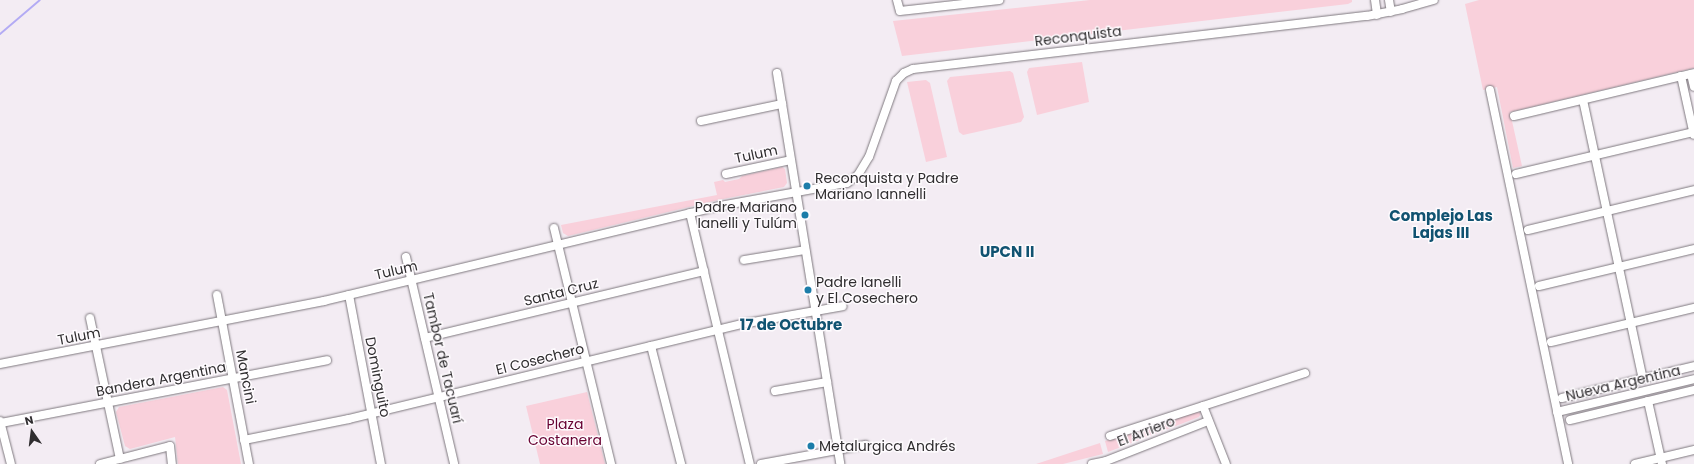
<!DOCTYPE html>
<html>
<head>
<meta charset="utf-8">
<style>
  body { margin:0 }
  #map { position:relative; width:1694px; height:464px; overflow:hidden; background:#f3ecf3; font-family:Poppins,sans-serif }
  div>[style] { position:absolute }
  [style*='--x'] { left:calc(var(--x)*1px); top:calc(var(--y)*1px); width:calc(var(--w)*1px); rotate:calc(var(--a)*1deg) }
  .green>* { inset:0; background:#f9d0db }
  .stream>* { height:2px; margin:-1px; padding:0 1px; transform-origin:1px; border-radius:1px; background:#b3abf4 }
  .roads { filter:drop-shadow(0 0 1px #7e787e) drop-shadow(0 0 1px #7e787e) }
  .minor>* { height:8px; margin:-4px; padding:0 4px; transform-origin:4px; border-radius:4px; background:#fff }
  .dots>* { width:11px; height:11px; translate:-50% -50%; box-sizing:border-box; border:2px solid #fefbfe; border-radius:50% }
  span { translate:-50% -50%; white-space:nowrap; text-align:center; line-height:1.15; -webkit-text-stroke:3px #fefbfe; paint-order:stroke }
  .street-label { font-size:14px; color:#2f2d2f }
  .poi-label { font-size:14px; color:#2f2d2f }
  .left { translate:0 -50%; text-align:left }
  .right { translate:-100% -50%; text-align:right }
  .park-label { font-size:14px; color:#670131 }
  .neighbourhood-label { font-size:15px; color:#115371; font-weight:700 }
  .north { position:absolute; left:12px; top:412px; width:40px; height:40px; -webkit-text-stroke:3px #fefbfe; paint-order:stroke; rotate:346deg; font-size:11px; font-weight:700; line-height:16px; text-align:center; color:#2f2d2f }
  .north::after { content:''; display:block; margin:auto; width:14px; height:18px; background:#2f2d2f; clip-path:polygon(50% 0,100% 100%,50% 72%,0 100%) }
</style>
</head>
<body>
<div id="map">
  <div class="green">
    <div style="clip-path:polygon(1090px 0,1352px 0,1352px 2px,1348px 4px,902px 56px,893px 21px)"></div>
    <div style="clip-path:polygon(1479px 0,1694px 0,1694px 68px,1510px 112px,1522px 166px,1513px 168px,1497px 87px,1483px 90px,1465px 4px)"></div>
    <div style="clip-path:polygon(1082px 62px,1089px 102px,1037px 115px,1027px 72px,1029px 68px)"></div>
    <div style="clip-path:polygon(1010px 71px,1013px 73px,1024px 117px,1021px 122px,963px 135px,959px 132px,947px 81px,950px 77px)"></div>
    <div style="clip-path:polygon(926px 80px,930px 83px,947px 157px,926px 162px,907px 82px)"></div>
    <div style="clip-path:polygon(782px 167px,785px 169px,787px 183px,784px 187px,718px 200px,568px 236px,563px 233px,561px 225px,717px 195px,714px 182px,723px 180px,725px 182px,739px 179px,742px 176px)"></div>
    <div style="clip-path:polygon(223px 387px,227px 390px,241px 464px,178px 464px,175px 437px,130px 449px,125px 446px,116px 412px,119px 407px)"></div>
    <div style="clip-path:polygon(587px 392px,605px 464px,540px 464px,526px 406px)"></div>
    <div style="clip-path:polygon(1196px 412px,1201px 413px,1199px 417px,1108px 452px,1105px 441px)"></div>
    <div style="clip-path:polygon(1100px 443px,1103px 454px,1063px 464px,1036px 464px)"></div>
  </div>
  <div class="stream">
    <div style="--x:0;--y:34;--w:52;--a:-40.4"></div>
  </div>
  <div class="roads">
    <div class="minor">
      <div style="--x:897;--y:0;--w:11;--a:75"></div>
      <div style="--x:900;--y:11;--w:100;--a:-6.3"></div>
      <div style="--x:1375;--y:0;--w:15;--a:82"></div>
      <div style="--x:1389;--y:0;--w:12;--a:81"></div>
      <div style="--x:777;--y:73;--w:396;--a:80.8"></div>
      <div style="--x:1691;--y:74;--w:13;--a:77"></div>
      <div style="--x:1681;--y:76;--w:60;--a:77.6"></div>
      <div style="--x:1490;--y:90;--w:382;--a:78.2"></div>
      <div style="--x:1583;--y:100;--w:285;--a:77.9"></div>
      <div style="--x:1514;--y:116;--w:185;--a:-13.4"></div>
      <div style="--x:701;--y:121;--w:83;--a:-11.9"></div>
      <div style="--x:726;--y:174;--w:66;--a:-12.2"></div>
      <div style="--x:1516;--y:174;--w:183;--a:-13.3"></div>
      <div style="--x:690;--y:213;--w:258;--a:76.6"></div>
      <div style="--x:554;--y:228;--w:243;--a:76.4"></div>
      <div style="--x:1528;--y:230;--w:171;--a:-13.5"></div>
      <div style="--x:406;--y:257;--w:212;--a:76.9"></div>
      <div style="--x:744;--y:260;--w:62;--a:-9.3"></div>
      <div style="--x:1539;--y:286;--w:159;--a:-13.4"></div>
      <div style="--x:217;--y:295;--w:172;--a:79.3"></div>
      <div style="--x:349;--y:295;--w:172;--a:79.3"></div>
      <div style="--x:90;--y:318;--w:144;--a:78"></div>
      <div style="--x:425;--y:338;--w:287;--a:-13.5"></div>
      <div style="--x:1551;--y:342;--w:147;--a:-13.4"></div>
      <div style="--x:651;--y:346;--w:122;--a:75.7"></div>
      <div style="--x:0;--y:364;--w:330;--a:-11"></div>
      <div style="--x:324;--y:301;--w:407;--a:-13.5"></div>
      <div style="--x:720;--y:206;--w:129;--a:-10.3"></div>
      <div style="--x:847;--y:183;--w:14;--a:-36"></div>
      <div style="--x:858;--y:175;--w:21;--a:-59"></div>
      <div style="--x:869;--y:157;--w:81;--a:-70.4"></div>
      <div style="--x:896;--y:81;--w:11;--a:-45"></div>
      <div style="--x:904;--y:73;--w:10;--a:-24"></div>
      <div style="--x:913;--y:69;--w:457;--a:-6.7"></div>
      <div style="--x:1367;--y:16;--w:36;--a:-11"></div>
      <div style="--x:1402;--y:9;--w:33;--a:-16"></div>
      <div style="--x:775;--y:391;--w:53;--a:-9.8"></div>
      <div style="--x:1562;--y:398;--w:136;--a:-13.6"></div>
      <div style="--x:1648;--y:401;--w:65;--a:77.5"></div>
      <div style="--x:1203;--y:406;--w:62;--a:68.4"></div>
      <div style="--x:1557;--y:412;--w:141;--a:-13.5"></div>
      <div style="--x:1570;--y:420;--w:128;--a:-13.6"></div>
      <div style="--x:0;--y:421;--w:44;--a:75.7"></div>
      <div style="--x:1;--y:423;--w:332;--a:-10.9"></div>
      <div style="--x:1110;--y:436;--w:205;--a:-17.9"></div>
      <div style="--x:244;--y:440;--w:107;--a:-11.3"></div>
      <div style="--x:349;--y:419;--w:409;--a:-13.6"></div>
      <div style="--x:747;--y:323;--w:97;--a:-10"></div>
      <div style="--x:100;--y:464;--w:72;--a:-14.4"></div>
      <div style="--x:170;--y:446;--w:18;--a:84"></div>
      <div style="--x:761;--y:464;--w:106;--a:-10.4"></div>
      <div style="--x:1092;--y:464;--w:14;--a:-12"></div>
      <div style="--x:1106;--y:461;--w:110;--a:-21.4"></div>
      <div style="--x:1635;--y:464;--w:61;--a:-13.3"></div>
    </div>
  </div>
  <div class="dots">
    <div style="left:807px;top:186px;background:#1c7da9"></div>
    <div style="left:805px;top:215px;background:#1c7da9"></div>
    <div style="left:808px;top:290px;background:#1c7da9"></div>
    <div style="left:811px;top:446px;background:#1c7da9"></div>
  </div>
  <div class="street-label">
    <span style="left:1078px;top:36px;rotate:-7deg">Reconquista</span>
    <span style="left:756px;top:154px;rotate:-12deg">Tulum</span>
    <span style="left:396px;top:270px;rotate:-13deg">Tulum</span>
    <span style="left:561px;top:292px;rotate:-14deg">Santa Cruz</span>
    <span style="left:79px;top:336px;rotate:-11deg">Tulum</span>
    <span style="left:443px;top:358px;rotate:77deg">Tambor de Tacuarí</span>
    <span style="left:540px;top:359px;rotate:-14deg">El Cosechero</span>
    <span style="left:246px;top:377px;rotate:79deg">Mancini</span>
    <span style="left:378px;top:377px;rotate:79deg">Dominguito</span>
    <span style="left:161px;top:379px;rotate:-11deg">Bandera Argentina</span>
    <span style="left:1623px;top:383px;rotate:-13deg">Nueva Argentina</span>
    <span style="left:1146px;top:431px;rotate:-21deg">El Arriero</span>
  </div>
  <div class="poi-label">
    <span class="left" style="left:815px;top:186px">Reconquista y Padre<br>Mariano Iannelli</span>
    <span class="right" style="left:797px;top:215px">Padre Mariano<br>Ianelli y Tulúm</span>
    <span class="left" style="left:816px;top:290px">Padre Ianelli<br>y El Cosechero</span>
    <span class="left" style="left:819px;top:446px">Metalurgica Andrés</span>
  </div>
  <div class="park-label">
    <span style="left:565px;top:432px">Plaza<br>Costanera</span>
  </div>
  <div class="neighbourhood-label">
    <span style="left:1441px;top:224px">Complejo Las<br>Lajas III</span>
    <span style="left:1007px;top:252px">UPCN II</span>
    <span style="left:791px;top:325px">17 de Octubre</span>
  </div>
  <div class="north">N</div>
</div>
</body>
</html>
